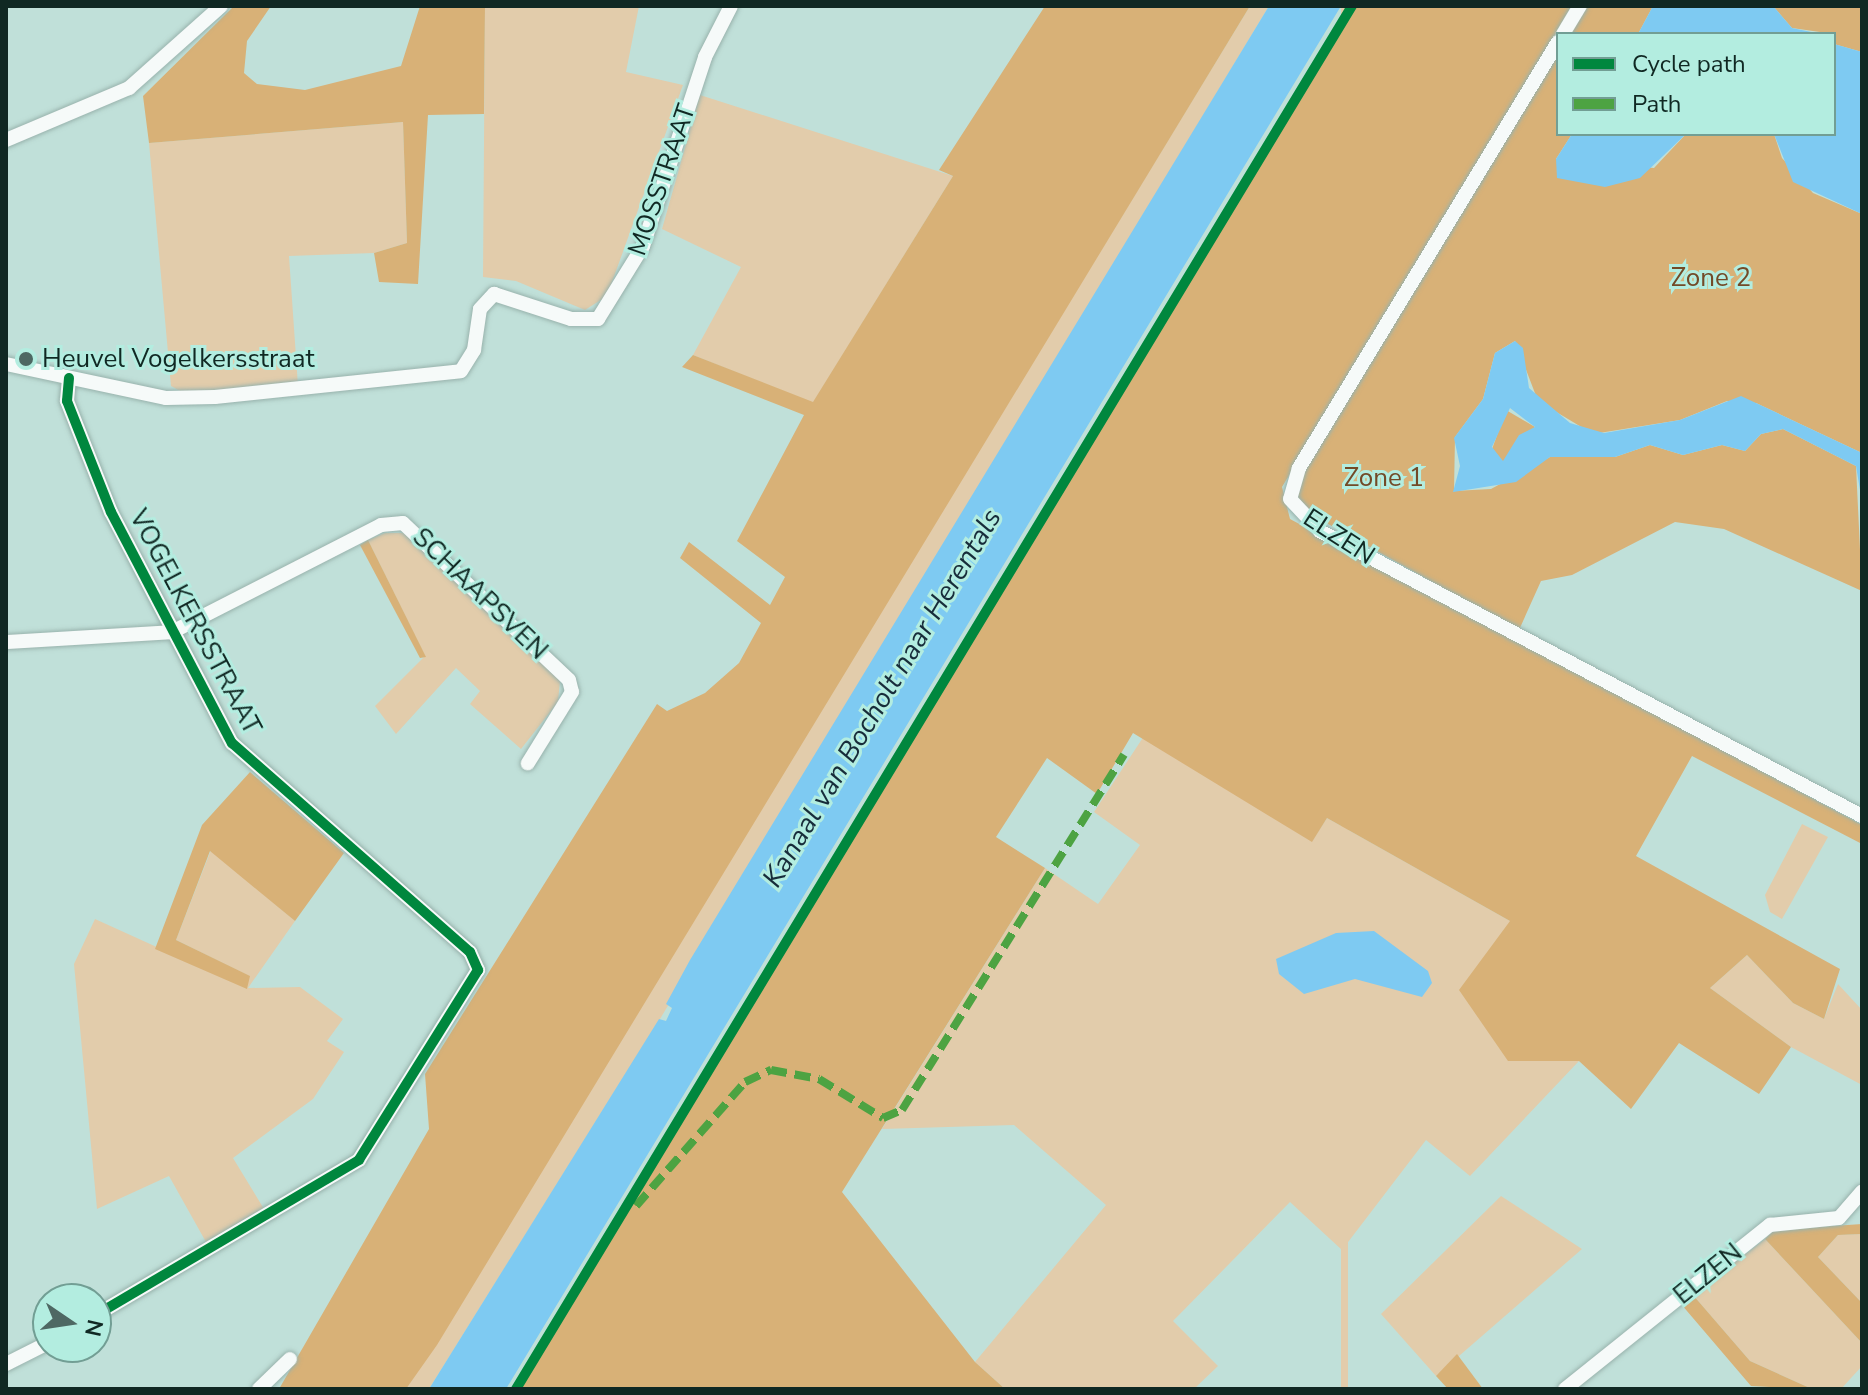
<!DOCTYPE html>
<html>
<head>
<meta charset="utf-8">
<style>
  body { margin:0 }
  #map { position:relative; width:1868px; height:1395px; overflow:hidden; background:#c0e0d9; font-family:"Nunito Sans",sans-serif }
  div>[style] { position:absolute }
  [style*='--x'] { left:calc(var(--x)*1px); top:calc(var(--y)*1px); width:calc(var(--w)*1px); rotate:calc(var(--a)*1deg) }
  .green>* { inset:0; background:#e2ccab; transform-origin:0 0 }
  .forest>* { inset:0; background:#d8b177 }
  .water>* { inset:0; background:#7ecaf2 }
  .roads { filter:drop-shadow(0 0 2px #98b2ac) drop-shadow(0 0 2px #98b2ac) }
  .street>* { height:14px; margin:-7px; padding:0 7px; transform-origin:7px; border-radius:7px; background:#f6faf9 }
  .quiet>* { height:8px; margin-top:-4px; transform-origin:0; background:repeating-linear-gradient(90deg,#4da342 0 16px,transparent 0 24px) }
  .cycleway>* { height:10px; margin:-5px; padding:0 5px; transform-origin:5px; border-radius:5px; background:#00873e }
  .dots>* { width:22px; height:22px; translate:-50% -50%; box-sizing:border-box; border:4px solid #b3ede0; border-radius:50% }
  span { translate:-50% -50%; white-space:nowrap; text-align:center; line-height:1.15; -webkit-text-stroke:6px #b3ede0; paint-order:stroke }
  .street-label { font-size:26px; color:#102823 }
  .park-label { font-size:26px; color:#734a27 }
  .poi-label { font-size:26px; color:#102823 }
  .left { translate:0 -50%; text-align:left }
  .water-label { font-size:28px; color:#172c3a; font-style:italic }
  .frame { position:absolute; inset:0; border:8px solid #102823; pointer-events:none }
  .legend { position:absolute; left:1556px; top:32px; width:280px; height:104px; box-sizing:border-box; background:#b3ede0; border:2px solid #729e94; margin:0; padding:10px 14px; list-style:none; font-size:24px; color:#102823 }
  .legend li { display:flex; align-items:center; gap:16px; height:40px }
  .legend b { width:40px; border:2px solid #729e94 }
  .north { position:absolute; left:32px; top:1283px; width:80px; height:80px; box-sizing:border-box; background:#b3ede0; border:2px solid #729e94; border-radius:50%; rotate:103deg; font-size:22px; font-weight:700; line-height:32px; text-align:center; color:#102823 }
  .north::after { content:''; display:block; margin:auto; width:28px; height:36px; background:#4e6863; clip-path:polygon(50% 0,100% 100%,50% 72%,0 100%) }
</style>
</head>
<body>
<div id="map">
  <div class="green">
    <div style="clip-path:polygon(485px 6px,639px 6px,626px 72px,683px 85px,607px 296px,585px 310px,516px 281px,483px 277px)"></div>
    <div style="clip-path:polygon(1250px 6px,1269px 6px,660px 1019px,429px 1389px,406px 1389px)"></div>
    <div style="left:1341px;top:6px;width:7px;height:1616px"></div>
    <div style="clip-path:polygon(700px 95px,953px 176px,813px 403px,693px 355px,741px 267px,662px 229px)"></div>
    <div style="clip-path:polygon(403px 122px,407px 243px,374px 253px,289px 256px,298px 386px,182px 392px,171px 386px,149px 143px)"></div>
    <div style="clip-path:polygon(385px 533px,410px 533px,560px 681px,558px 702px,521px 749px,470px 704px,480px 691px,456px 668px,396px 734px,375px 706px,425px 656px,368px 540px)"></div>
    <div style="clip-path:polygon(1144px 736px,1312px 841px,1327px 818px,1510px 921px,1508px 1061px,1579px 1061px,1470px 1176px,1426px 1140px,1342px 1250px,1290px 1202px,1173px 1321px,1218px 1366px,1194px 1389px,1005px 1389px,975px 1362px,1106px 1205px,1014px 1125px,882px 1129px,1045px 868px,1098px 904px,1140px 845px,1094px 812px)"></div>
    <div style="clip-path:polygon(1802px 824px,1828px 837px,1782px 919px,1770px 912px,1765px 895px)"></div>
    <div style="clip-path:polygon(211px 850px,295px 921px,248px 988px,300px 987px,343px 1019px,327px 1041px,344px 1052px,313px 1099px,233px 1158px,264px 1209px,206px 1242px,169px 1176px,97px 1209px,74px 964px,95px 919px,247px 988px,249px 976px,176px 940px)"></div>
    <div style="clip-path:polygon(1747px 955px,1793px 1003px,1824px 1019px,1838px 984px,1862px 1010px,1862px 1085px,1791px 1047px,1710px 988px)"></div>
    <div style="clip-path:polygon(1501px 1196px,1582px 1249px,1436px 1376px,1381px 1314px)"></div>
    <div style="clip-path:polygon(1862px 1234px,1862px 1303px,1818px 1257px,1838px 1235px)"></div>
    <div style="clip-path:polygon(1765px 1239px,1862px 1343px,1862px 1366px,1841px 1389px,1812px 1389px,1750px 1361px,1693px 1295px)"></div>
  </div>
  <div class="forest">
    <div style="clip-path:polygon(234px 6px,271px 6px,247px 41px,244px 73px,257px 84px,305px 90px,401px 66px,420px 6px,485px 6px,484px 114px,428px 115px,418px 284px,379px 282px,374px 253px,407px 243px,403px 122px,149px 143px,143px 96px)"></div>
    <div style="clip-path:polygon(1045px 6px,1250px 6px,437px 1345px,406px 1389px,279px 1389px,429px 1129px,425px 1074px,657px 704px,667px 711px,705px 693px,739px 663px,761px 623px,680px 558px,689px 542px,770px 605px,785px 577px,737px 541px,804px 415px,682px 367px,693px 355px,813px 402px,953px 176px,939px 170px)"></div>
    <div style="clip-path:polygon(1356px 6px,1573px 6px,1282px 487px,1290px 519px,1862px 825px,1862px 844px,1692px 756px,1636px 856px,1840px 969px,1824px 1019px,1793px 1003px,1747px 955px,1710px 988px,1791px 1047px,1759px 1094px,1679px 1043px,1631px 1109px,1579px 1061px,1508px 1061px,1459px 990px,1510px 921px,1327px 818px,1312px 842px,1133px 733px,1097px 794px,1047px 758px,996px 837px,1045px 868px,842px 1192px,975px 1362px,1005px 1389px,520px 1389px)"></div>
    <div style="clip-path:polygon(1587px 6px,1653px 6px,1638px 34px,1570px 34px)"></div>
    <div style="clip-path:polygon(1773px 6px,1862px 6px,1862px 52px,1834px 44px,1834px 34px,1792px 28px)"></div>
    <div style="clip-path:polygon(1558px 54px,1558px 134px,1572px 134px,1556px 159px,1654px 168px,1686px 134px,1774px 134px,1782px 158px,1813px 193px,1862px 214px,1862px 453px,1756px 403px,1727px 401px,1680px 420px,1593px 434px,1538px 401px,1515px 341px,1495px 353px,1483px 399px,1455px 437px,1454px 491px,1491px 489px,1550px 457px,1615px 457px,1650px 445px,1683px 455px,1722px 445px,1745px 451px,1761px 434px,1783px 429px,1856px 466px,1862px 591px,1724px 529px,1675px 522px,1572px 575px,1541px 581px,1519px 630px,1301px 509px,1295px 492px,1304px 473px)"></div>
    <div style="clip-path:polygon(1506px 410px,1535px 427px,1503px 462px,1491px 452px)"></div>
    <div style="clip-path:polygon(368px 540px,426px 657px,420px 658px,360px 545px)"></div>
    <div style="clip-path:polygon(250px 772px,344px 853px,295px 921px,210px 851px,176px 940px,250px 976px,247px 989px,155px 949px,202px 825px)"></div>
    <div style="clip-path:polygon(1862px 1224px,1862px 1234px,1838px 1235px,1818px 1257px,1862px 1303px,1862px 1343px,1765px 1239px,1774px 1230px)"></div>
    <div style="clip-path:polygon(1693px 1295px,1750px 1361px,1812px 1389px,1751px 1386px,1681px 1304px)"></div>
    <div style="clip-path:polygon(1457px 1354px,1483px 1389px,1448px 1389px,1436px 1376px)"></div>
  </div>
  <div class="water">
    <div style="clip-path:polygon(1269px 6px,1341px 6px,506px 1389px,429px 1389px,659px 1019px,666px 1021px,672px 1008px,666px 1004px,690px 960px)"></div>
    <div style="clip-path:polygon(1653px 6px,1773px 6px,1792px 28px,1821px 34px,1638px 34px)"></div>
    <div style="clip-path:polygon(1834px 44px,1862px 52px,1862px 214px,1793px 182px,1774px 134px,1834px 134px)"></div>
    <div style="clip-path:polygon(1572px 134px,1686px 134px,1640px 178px,1605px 187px,1557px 178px,1556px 159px)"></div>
    <div style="clip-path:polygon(evenodd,1515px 341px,1523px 348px,1529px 388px,1570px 423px,1604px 433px,1680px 420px,1741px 396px,1862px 453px,1862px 502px,1856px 466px,1783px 429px,1761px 434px,1745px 451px,1722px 445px,1683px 455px,1650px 445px,1615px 457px,1550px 457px,1516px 482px,1453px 492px,1460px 466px,1454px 438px,1483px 399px,1495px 353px,1515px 341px,1510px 408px,1535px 427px,1519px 435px,1503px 461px,1492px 447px,1510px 408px)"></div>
    <div style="clip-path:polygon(1374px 931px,1428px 971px,1432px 983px,1422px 997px,1355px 979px,1304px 994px,1279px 974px,1276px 959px,1336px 933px)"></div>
  </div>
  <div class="roads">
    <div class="street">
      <div style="--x:1563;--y:34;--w:33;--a:-59"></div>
      <div style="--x:1558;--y:42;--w:499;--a:121.3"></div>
      <div style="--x:1299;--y:468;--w:32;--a:106"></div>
      <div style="--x:1290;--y:499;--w:44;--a:46.8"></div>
      <div style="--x:1320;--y:531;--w:612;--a:27.74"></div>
      <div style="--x:6;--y:140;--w:134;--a:-22.9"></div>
      <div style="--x:129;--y:88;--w:123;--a:-41.7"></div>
      <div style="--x:6;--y:364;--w:164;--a:12"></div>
      <div style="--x:166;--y:398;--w:49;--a:-1.2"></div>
      <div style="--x:215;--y:397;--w:247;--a:-6"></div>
      <div style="--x:461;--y:371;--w:25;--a:-58"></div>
      <div style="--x:474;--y:350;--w:41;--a:-81.7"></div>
      <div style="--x:480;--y:309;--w:21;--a:-47"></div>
      <div style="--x:494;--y:294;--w:81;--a:18"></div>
      <div style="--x:571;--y:319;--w:27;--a:0"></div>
      <div style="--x:598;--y:319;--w:86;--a:-58.3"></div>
      <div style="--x:643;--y:246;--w:199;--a:-71.8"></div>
      <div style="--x:705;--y:57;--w:57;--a:-63"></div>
      <div style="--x:69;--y:378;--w:23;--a:95"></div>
      <div style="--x:67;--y:401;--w:119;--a:68.4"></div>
      <div style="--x:111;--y:512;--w:261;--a:62.4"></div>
      <div style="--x:232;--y:743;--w:317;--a:41.3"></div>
      <div style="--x:470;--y:952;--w:20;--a:66"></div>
      <div style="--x:478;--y:970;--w:224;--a:122.1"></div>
      <div style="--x:359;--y:1160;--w:305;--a:149.5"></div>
      <div style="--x:6;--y:642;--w:166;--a:-3.4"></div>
      <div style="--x:172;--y:632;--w:235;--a:-27.1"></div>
      <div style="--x:381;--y:525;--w:22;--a:-5"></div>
      <div style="--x:403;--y:523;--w:228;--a:43.4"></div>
      <div style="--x:569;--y:680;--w:12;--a:76"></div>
      <div style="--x:572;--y:692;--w:84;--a:121.8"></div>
      <div style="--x:6;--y:1364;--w:47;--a:-26.6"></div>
      <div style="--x:259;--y:1389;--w:43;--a:-44.1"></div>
      <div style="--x:1565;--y:1389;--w:263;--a:-38.7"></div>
      <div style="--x:1770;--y:1225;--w:69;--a:-5.8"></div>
      <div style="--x:1839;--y:1218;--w:35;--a:-49"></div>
    </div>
  </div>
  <div class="quiet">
    <div style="--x:636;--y:1206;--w:165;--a:-48.7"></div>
    <div style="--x:745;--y:1082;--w:29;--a:-25"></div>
    <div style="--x:771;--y:1070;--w:49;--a:10.6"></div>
    <div style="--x:819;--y:1079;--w:75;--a:31.4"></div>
    <div style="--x:883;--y:1118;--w:21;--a:-23"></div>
    <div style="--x:902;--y:1110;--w:419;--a:-58"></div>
  </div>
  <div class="cycleway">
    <div style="--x:69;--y:378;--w:23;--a:95"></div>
    <div style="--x:67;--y:401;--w:119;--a:68.4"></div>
    <div style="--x:111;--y:512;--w:261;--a:62.4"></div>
    <div style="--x:232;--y:743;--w:317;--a:41.3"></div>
    <div style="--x:470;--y:952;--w:20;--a:66"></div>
    <div style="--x:478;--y:970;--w:224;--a:122.1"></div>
    <div style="--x:359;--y:1160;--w:305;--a:149.5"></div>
    <div style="--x:516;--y:1389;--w:1616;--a:-58.85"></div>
  </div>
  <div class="dots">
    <div style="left:26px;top:359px;background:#4e6863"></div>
  </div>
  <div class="street-label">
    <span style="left:662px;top:180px;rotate:-71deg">MOSSTRAAT</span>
    <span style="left:1339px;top:537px;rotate:33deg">ELZEN</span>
    <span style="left:480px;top:594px;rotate:44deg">SCHAAPSVEN</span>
    <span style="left:195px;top:622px;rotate:62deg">VOGELKERSSTRAAT</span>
    <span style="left:1708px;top:1274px;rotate:-39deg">ELZEN</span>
  </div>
  <div class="park-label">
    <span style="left:1711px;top:278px">Zone 2</span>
    <span style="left:1384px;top:478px">Zone 1</span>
  </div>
  <div class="poi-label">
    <span class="left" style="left:42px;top:359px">Heuvel Vogelkersstraat</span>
  </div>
  <div class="water-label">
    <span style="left:882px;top:698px;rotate:-59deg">Kanaal van Bocholt naar Herentals</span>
  </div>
  <div class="frame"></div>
  <ul class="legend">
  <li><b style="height:10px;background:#00873e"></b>Cycle path</li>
  <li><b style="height:10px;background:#4da342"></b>Path</li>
  </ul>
  <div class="north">N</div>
</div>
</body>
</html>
